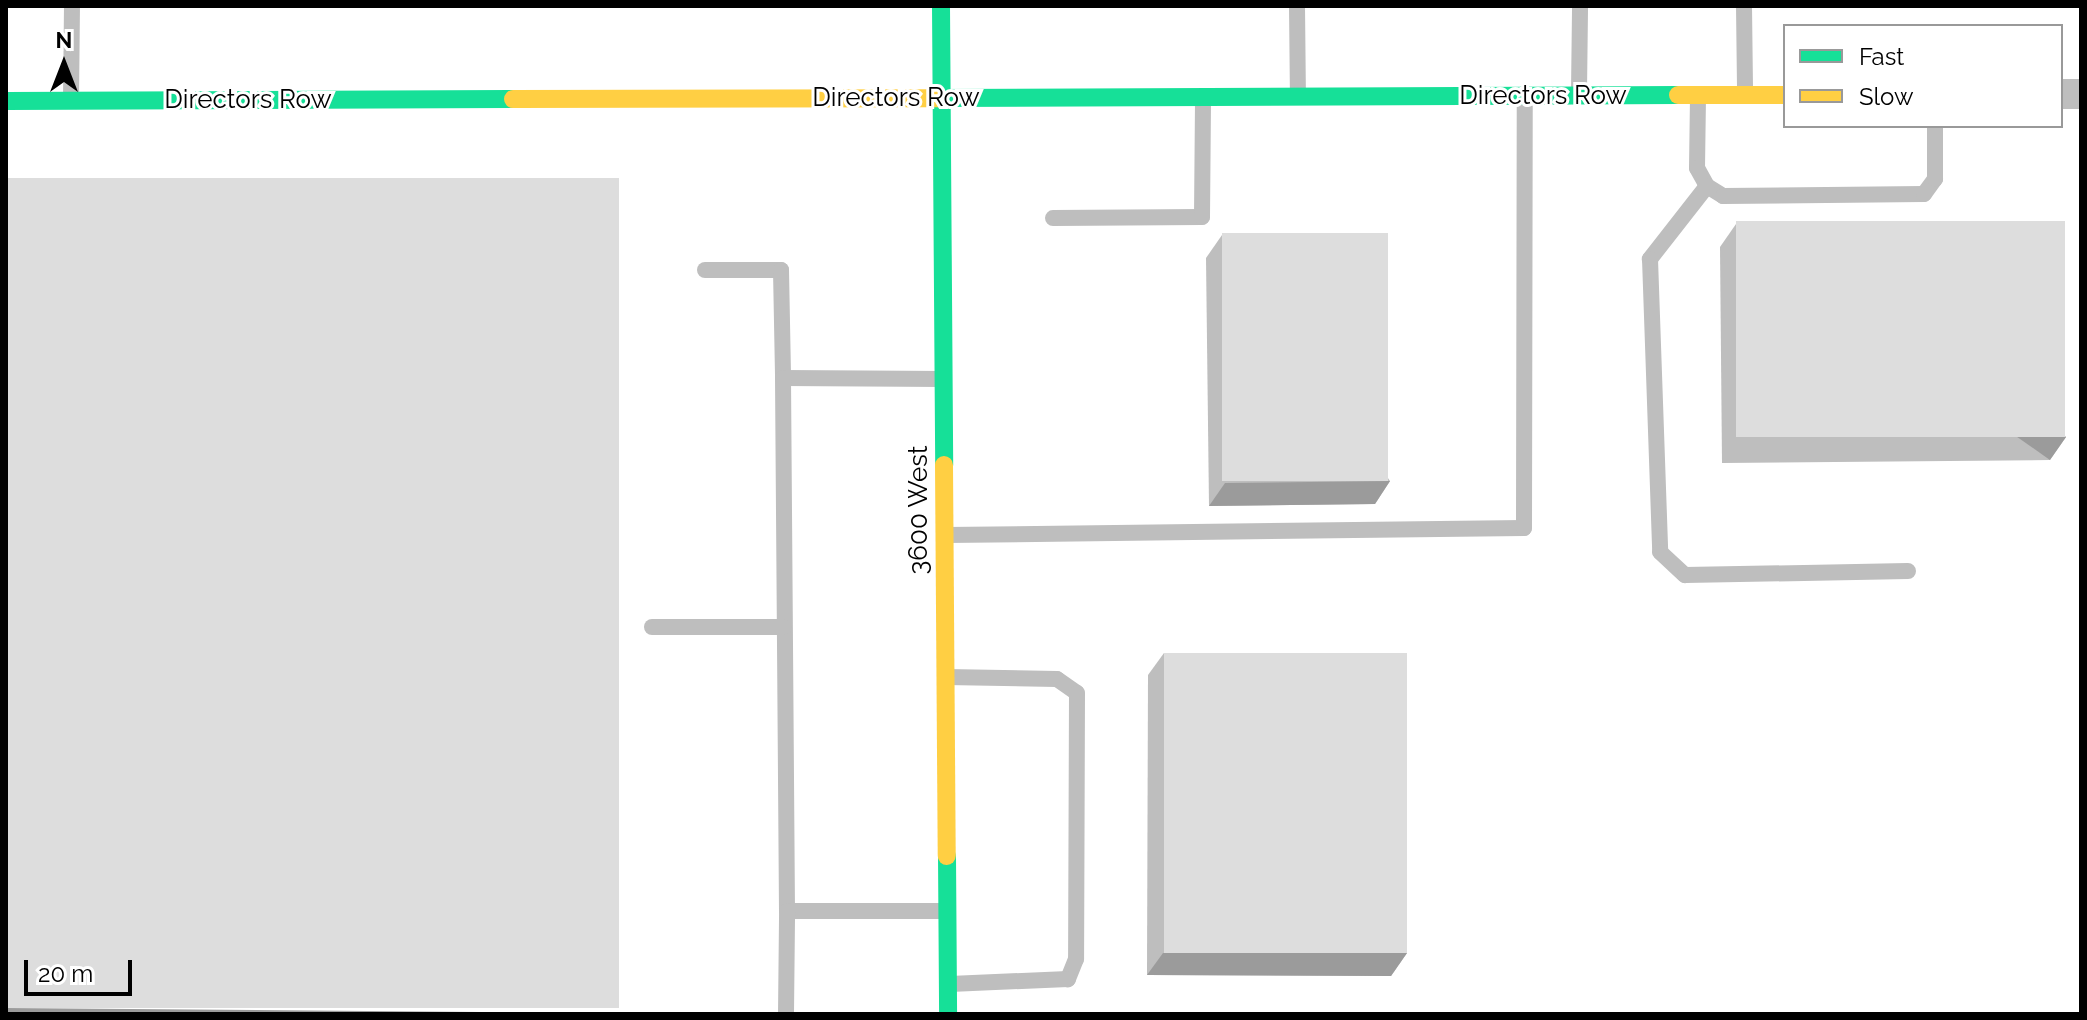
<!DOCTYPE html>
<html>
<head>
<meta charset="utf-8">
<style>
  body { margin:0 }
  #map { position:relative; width:2087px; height:1020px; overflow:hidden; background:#fff; font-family:Raleway,sans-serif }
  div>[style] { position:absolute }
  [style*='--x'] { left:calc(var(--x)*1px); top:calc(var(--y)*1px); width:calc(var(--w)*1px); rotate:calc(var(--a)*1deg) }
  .lane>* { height:16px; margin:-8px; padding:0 8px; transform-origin:8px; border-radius:8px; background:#bebebe }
  .street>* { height:30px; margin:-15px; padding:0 15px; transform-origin:15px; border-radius:15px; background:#bebebe }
  .fast>* { height:18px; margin:-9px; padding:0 9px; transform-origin:9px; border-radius:9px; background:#16e098 }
  .slow>* { height:18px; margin:-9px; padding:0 9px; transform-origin:9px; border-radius:9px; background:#ffcf43 }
  .wall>* { inset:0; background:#bebebe }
  .shaded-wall>* { inset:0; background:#9b9b9b; transform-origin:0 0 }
  .building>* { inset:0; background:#ddd; transform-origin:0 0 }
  span { translate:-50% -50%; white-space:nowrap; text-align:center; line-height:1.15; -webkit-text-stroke:6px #fff; paint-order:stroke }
  .street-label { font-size:26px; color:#000 }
  .frame { position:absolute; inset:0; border:8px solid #000; pointer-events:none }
  .legend { position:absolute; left:1783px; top:24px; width:280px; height:104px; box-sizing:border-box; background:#fff; border:2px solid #999; margin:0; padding:10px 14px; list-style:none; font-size:24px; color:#000 }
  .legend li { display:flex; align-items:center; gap:16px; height:40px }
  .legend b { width:40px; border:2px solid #999 }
  .north { position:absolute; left:24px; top:24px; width:80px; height:80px; -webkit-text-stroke:6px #fff; paint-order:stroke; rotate:0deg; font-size:22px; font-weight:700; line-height:32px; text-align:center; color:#000 }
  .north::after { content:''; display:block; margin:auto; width:28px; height:36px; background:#000; clip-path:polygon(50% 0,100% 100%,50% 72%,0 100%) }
  .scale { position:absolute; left:24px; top:960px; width:108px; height:36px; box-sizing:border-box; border:4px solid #000; border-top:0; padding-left:10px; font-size:24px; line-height:28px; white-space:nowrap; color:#000; -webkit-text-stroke:6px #fff; paint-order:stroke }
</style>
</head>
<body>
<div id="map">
  <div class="lane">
    <div style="--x:1297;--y:6;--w:89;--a:89.4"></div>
    <div style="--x:1744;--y:6;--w:87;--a:89.3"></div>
    <div style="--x:1579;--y:92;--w:86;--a:-89.3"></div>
    <div style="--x:1698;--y:97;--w:71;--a:90.8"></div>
    <div style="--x:1697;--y:168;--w:21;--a:61"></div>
    <div style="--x:1707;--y:186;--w:19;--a:32"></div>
    <div style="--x:1723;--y:196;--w:201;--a:-0.6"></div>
    <div style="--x:1924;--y:194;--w:19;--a:-54"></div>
    <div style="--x:1935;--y:179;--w:53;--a:-90"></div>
    <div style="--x:71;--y:100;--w:94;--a:-89.4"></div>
    <div style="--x:1707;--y:186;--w:93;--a:128"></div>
    <div style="--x:1650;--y:259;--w:293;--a:88"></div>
    <div style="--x:1660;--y:552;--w:34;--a:43"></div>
    <div style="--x:1685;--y:575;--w:223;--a:-1"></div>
    <div style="--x:1053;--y:218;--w:149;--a:-0.4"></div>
    <div style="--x:1202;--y:217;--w:119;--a:-89.5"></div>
    <div style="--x:705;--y:270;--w:76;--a:0"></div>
    <div style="--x:781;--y:270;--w:108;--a:88.9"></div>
    <div style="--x:944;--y:379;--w:161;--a:-179.6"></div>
    <div style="--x:783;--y:378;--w:533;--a:89.57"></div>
    <div style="--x:787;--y:911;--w:159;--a:0"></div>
    <div style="--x:946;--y:535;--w:578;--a:-0.69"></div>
    <div style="--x:1524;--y:528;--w:432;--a:-89.9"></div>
    <div style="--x:652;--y:627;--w:132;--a:0"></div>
    <div style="--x:946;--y:677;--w:111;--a:1"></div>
    <div style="--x:1057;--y:679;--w:24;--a:35"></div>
    <div style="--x:1077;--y:693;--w:266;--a:90.2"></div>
    <div style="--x:1076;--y:959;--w:22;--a:112"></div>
    <div style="--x:1068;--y:979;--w:118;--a:177.6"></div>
    <div style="--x:786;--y:1014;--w:103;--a:-89.4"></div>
  </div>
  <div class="street">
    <div style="--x:2061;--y:94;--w:20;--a:0"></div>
  </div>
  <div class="fast">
    <div style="--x:941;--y:6;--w:459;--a:89.6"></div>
    <div style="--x:939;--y:98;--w:739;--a:-0.23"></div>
    <div style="--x:6;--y:101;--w:507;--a:-0.23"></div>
    <div style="--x:947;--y:856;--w:158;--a:89.6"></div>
  </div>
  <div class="slow">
    <div style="--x:1678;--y:95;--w:107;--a:0"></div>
    <div style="--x:513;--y:99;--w:426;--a:-0.1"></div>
    <div style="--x:944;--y:465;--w:391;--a:89.6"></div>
  </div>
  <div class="wall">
    <div style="clip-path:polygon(1736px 224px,2066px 437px,2050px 460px,1722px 463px,1720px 247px)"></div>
    <div style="clip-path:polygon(1222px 235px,1390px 481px,1375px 504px,1209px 506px,1206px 258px)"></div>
    <div style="clip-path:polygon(1164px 653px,1407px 953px,1391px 976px,1147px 975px,1148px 675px)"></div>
  </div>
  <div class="shaded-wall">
    <div style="left:2066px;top:437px;width:28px;height:328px;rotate:125deg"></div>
    <div style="clip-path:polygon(1390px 481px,1375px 504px,1209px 506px,1225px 483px)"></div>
    <div style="clip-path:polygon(1163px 953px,1407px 953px,1391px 976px,1147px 975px)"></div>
    <div style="clip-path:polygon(6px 1008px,613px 1013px,612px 1014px,6px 1014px)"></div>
  </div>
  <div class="building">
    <div style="left:6px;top:178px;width:613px;height:830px"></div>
    <div style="left:2065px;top:221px;width:216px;height:329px;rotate:90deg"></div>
    <div style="left:1388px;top:233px;width:248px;height:166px;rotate:90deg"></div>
    <div style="left:1164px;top:653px;width:243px;height:300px"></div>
  </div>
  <div class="street-label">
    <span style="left:1543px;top:96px">Directors Row</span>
    <span style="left:896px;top:98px">Directors Row</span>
    <span style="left:248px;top:100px">Directors Row</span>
    <span style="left:919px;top:510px;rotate:-90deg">3600 West</span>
  </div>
  <div class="frame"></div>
  <ul class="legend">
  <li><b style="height:10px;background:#16e098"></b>Fast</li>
  <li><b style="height:10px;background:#ffcf43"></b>Slow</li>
  </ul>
  <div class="north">N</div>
  <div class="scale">20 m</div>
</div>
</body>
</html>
